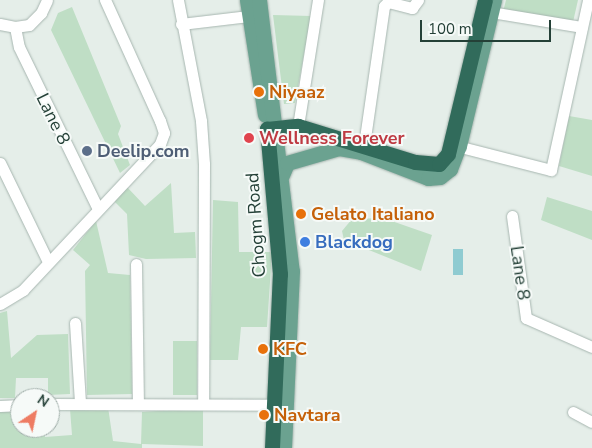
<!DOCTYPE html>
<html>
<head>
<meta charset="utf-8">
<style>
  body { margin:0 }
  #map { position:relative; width:592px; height:448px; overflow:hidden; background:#e5eee9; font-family:"Nunito Sans",sans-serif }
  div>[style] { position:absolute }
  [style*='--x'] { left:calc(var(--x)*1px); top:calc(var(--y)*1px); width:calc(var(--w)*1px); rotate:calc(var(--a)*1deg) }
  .green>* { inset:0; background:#bfdec5; transform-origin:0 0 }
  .water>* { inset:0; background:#8fcbd1; transform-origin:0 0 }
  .roads { filter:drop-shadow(0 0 1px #a7b6b0) drop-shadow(0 0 1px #a7b6b0) }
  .minor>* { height:11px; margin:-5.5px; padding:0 5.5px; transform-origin:5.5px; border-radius:5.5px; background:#fff }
  .major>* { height:15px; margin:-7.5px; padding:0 7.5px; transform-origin:7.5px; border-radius:7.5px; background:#6ba290 }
  .highway>* { height:15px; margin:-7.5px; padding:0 7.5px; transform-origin:7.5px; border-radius:7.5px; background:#316b5b }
  .dots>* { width:14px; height:14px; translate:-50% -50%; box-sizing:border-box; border:2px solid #f6faf8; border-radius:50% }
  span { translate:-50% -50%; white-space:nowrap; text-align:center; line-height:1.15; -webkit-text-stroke:4px #f6faf8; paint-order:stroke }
  .food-label { font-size:18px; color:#c56008; font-weight:700 }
  .left { translate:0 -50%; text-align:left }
  .street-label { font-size:18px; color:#244037 }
  .health-label { font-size:18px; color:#be3a42; font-weight:700 }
  .service-label { font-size:18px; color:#4e5e75; font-weight:700 }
  .shop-label { font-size:18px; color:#366cbe; font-weight:700 }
  .north { position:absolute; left:10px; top:388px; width:50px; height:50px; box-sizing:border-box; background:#f6faf8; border:1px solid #a2b0ab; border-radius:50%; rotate:34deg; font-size:14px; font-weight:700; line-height:20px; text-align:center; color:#244037 }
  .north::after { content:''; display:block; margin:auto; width:18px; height:22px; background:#ee7c63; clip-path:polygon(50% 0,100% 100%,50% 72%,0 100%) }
  .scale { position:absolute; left:420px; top:20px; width:131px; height:22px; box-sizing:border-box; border:2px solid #244037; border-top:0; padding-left:6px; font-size:15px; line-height:18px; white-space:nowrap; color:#244037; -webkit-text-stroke:4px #f6faf8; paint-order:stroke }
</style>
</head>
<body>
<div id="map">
  <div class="green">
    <div style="clip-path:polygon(506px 0,578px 0,573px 22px,503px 12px)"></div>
    <div style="clip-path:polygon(72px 7px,121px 126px,118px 134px,130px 165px,120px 173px,51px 30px,58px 13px)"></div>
    <div style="clip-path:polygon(273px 15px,311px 16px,295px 103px,284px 104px)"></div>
    <div style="clip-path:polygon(569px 116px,592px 120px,592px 176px,559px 166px)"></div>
    <div style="clip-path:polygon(171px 183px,174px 233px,195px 232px,196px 258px,146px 259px,129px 255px,127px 214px,114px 201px,127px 187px,145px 206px)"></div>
    <div style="clip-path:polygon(547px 197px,592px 211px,592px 240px,541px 220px)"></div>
    <div style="clip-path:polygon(213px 200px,238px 202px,239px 252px,272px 252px,267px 327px,241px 327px,238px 360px,210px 360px)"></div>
    <div style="clip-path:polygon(383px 218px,432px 235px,421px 271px,344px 240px,342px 231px,352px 219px)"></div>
    <div style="clip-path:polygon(96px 221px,108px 273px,130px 275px,132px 394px,87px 395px,85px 271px,90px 265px,73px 250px)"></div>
    <div style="clip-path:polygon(7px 311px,11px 358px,37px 335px,68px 334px,70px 394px,48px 395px,48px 378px,16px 378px,15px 398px,0 398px,0 313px)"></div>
    <div style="left:173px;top:341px;width:24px;height:54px"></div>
    <div style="clip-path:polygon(108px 407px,113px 441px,141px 444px,142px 412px,203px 408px,203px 446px,142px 444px,142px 448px,0 448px,0 412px,20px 412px,20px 428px,44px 428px,45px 437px,72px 435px,70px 409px)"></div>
  </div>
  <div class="water">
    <div style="left:453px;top:249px;width:10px;height:26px"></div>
  </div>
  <div class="roads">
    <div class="minor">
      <div style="--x:178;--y:0;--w:123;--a:79.2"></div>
      <div style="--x:201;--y:121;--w:43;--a:86"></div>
      <div style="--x:204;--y:164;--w:239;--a:90.2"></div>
      <div style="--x:485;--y:11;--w:98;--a:9.4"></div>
      <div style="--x:0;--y:24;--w:15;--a:11"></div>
      <div style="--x:15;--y:27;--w:14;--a:-8"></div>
      <div style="--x:29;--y:25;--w:17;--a:-45"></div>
      <div style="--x:41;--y:13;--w:14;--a:-65"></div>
      <div style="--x:181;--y:24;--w:68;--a:-6.7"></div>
      <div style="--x:15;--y:27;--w:20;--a:79"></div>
      <div style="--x:19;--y:47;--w:180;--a:64"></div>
      <div style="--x:298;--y:126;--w:128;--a:-81"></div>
      <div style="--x:364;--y:145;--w:140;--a:-81.8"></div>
      <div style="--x:384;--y:6;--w:6;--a:-45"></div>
      <div style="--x:388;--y:2;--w:25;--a:14"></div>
      <div style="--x:412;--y:8;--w:10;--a:-53"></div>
      <div style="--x:453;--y:145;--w:101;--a:14.3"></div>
      <div style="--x:551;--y:170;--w:174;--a:-77.7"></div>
      <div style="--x:0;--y:163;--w:110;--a:64.1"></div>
      <div style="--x:512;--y:216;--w:103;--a:82.2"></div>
      <div style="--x:526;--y:318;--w:72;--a:23.7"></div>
      <div style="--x:136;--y:264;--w:138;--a:89.2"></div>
      <div style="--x:0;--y:304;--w:27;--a:-31"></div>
      <div style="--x:23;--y:290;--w:200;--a:-46.8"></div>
      <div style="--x:160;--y:144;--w:12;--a:-70"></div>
      <div style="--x:164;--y:133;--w:13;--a:-108"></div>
      <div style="--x:160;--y:121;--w:133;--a:-114.4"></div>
      <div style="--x:75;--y:323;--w:79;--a:86.4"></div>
      <div style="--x:50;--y:404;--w:232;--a:0.2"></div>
      <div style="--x:0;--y:406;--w:20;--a:-3"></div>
      <div style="--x:573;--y:412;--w:21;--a:28"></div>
    </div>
    <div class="major">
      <div style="--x:247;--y:0;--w:116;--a:81.1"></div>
      <div style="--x:259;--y:0;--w:273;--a:83.1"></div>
      <div style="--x:292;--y:271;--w:177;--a:92.6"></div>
      <div style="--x:282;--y:175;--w:13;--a:-67"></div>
      <div style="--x:287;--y:163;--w:54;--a:-16.1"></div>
      <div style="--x:339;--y:148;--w:22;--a:10"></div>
      <div style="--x:361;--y:152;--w:72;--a:21.2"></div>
      <div style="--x:428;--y:178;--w:12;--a:-5"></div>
      <div style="--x:440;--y:177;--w:13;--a:-39"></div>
      <div style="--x:450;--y:169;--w:25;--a:-69"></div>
      <div style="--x:459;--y:146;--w:150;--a:-76.5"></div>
    </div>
    <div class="highway">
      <div style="--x:272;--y:448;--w:174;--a:-87.4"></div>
      <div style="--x:280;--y:274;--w:146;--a:-95.1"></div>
      <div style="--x:267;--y:129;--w:31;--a:-6"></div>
      <div style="--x:298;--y:126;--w:122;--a:17.1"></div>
      <div style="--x:415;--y:162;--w:24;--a:5"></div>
      <div style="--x:439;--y:164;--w:13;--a:-48"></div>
      <div style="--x:448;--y:154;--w:158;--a:-76.5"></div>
    </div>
  </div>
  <div class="dots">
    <div style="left:259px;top:92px;background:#e8710a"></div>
    <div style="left:249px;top:138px;background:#e0444e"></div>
    <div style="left:87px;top:151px;background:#5c6f8a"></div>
    <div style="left:301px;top:214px;background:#e8710a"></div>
    <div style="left:305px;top:242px;background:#3f7fe0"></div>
    <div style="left:263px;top:349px;background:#e8710a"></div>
    <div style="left:264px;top:415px;background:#e8710a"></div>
  </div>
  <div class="food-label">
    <span class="left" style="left:269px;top:92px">Niyaaz</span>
    <span class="left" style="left:311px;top:214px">Gelato Italiano</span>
    <span class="left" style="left:273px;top:349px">KFC</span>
    <span class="left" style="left:274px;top:415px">Navtara</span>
  </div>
  <div class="street-label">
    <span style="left:53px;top:119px;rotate:64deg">Lane 8</span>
    <span style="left:256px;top:225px;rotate:-94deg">Chogm Road</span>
    <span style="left:520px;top:273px;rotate:82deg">Lane 8</span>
  </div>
  <div class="health-label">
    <span class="left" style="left:259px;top:138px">Wellness Forever</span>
  </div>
  <div class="service-label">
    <span class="left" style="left:97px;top:151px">Deelip.com</span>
  </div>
  <div class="shop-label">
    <span class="left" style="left:315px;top:242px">Blackdog</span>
  </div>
  <div class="north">N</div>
  <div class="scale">100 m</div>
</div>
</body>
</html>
